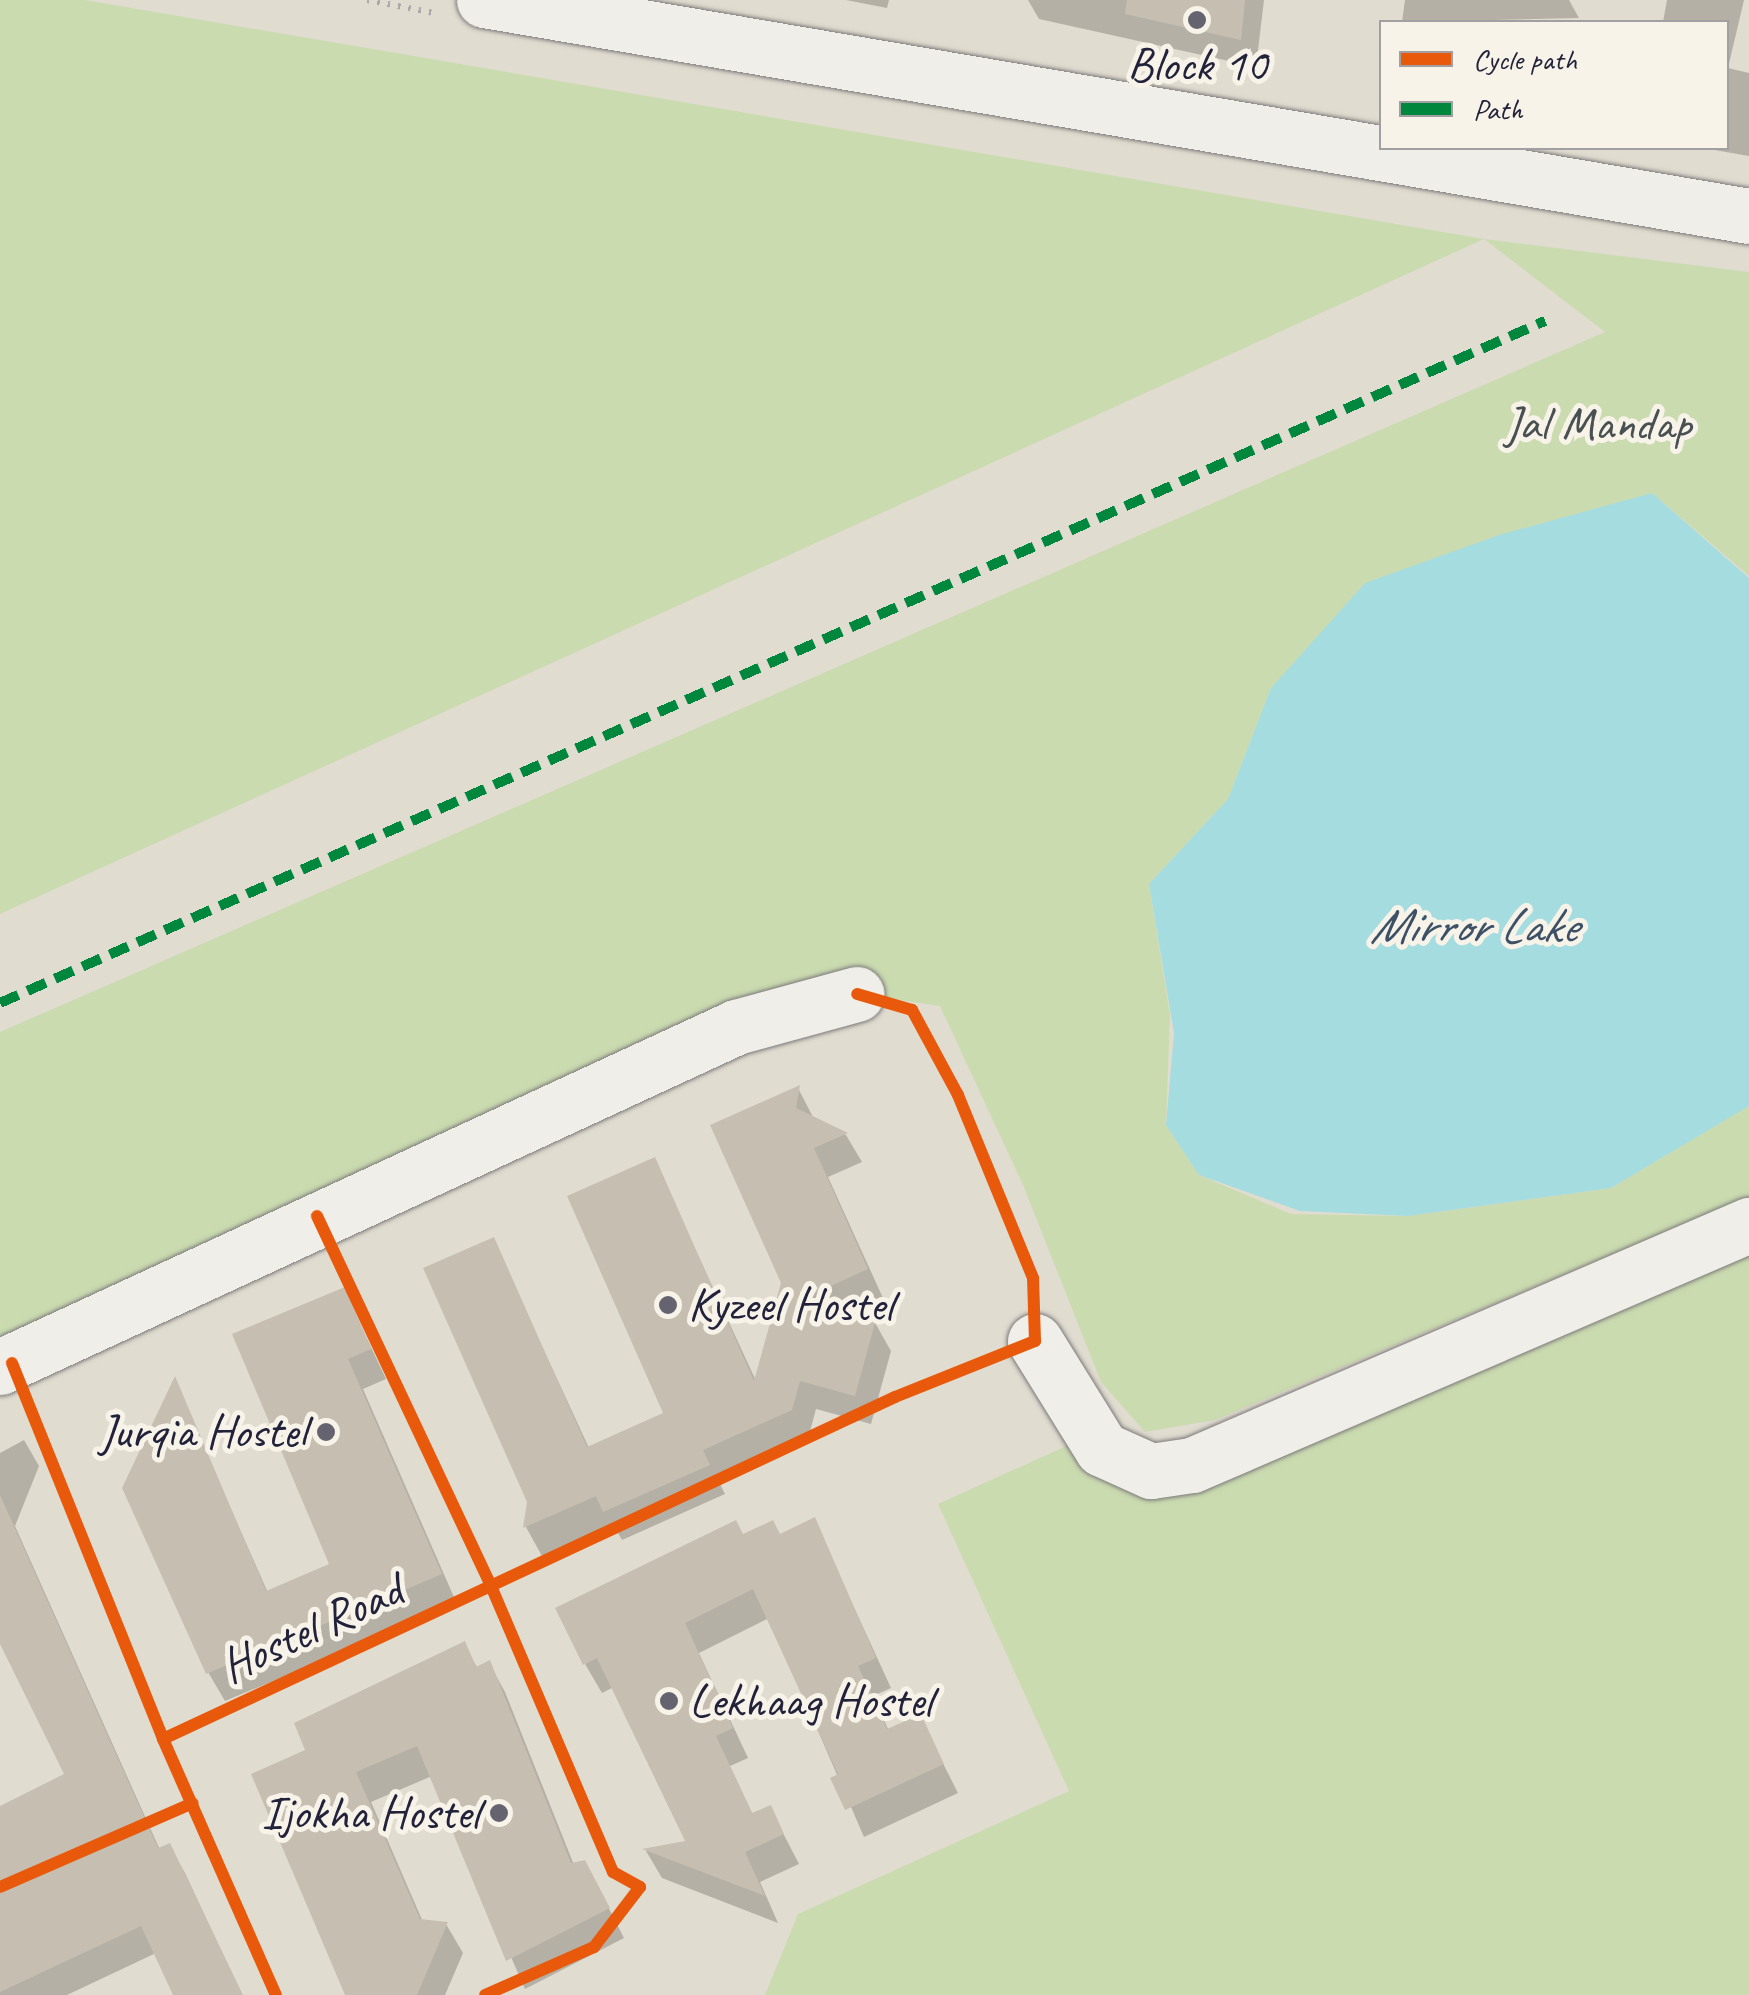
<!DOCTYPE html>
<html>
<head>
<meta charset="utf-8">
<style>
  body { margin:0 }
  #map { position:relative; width:1749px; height:1995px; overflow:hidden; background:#e1dcd0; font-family:Caveat,sans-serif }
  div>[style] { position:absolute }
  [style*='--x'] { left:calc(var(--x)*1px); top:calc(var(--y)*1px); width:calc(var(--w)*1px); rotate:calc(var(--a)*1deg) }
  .green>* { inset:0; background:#cbdbb0 }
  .water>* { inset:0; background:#a5dcdf }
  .shadow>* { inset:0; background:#0003 }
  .building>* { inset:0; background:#c6bfb1 }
  .path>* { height:6px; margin-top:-3px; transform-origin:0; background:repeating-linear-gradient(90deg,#aba9a9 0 2.5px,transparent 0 10.5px) }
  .roads { filter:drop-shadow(0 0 2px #7c7a7a) drop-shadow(0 0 2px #7c7a7a) }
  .minor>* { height:55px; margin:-27.5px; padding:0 27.5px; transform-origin:27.5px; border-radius:27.5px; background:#efeee9 }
  .quiet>* { height:10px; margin-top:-5px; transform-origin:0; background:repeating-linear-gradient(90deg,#00873e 0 20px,transparent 0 30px) }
  .cycleway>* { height:12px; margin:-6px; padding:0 6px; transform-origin:6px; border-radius:6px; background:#e8590c }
  .dots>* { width:28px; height:28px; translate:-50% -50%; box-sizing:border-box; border:5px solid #f7f3e8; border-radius:50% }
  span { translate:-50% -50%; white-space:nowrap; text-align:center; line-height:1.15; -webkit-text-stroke:10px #f7f3e8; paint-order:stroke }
  .poi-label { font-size:48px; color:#22223b }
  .left { translate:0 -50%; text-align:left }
  .right { translate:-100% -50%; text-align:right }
  .park-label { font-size:48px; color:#485052 }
  .street-label { font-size:48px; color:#22223b }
  .water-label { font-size:50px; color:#3c5066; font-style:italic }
  .legend { position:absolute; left:1379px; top:20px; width:350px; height:130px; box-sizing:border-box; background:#f7f3e8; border:2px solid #a29fa3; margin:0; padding:12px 18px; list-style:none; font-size:30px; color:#22223b }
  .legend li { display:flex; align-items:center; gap:20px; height:50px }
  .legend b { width:50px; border:2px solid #a29fa3 }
</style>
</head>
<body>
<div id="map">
  <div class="green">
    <div style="clip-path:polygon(0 0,85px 0,1484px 239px,1749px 272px,1749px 576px,1652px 493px,1271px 688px,1228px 799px,1149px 884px,1170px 1015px,1166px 1125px,1199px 1175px,1291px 1214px,1408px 1216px,1611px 1188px,1749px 1105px,1749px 1197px,1215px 1420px,1145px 1432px,1101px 1382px,1023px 1185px,940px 1006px,857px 994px,0 1339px,0 1032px,1605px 332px,1484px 239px,0 914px)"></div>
    <div style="clip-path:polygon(1749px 1233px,1749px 1995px,765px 1995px,798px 1914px,1069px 1791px,938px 1504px,1104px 1429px,1193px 1465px)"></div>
  </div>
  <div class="water">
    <div style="clip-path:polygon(1652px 493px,1749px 578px,1749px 1106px,1611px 1188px,1408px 1216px,1300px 1211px,1199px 1175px,1166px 1125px,1174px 1033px,1149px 884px,1228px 799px,1271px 688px,1365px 583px,1499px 535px)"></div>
  </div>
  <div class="shadow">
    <div style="clip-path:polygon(846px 0,889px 0,887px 8px)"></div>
    <div style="clip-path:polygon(1028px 0,1264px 0,1256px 67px,1039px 19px)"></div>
    <div style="clip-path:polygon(1405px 0,1569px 0,1579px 18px,1402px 22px)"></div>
    <div style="clip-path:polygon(1667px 0,1744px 0,1728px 68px,1749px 73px,1749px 156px,1703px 148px,1726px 148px,1726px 22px,1663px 22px)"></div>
    <div style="clip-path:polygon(798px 1088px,814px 1119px,846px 1135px,862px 1162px,828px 1177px,883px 1298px,849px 1314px,874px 1321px,891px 1351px,871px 1424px,816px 1409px,808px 1439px,718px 1480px,725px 1494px,622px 1540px,613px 1524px,542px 1556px,526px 1527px,530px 1502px,493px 1240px,589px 1448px,667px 1414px,654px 1160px,757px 1383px,784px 1282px,714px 1127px)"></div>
    <div style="clip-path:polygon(344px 1290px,386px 1379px,363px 1389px,457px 1604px,225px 1701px,208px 1672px,175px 1382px,268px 1593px,332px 1566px)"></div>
    <div style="clip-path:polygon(24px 1440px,39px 1466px,15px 1526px,160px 1850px,169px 1846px,185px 1873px,242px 1995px,176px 1995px,156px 1953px,67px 1995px,0 1995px,0 1809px,68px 1776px,0 1638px,0 1453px)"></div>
    <div style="clip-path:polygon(814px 1520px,891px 1688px,873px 1696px,889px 1731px,920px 1718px,958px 1793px,864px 1837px,769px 1618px,699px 1653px,748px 1758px,730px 1766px,753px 1815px,770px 1808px,799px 1864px,760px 1882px,778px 1923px,662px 1878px,646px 1851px,688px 1842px,614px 1687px,602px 1693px,585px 1664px,742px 1536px,780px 1536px)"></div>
    <div style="clip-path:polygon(464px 1644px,478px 1669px,489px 1663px,505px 1692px,574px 1865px,601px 1893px,624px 1938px,525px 1989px,432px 1776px,371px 1802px,423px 1922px,446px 1924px,463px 1953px,445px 1995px,348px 1995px,309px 1752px)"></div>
  </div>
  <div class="building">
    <div style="clip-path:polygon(1127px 0,1245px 0,1241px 40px,1125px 14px)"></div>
    <div style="clip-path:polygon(800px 1085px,796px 1108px,848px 1133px,814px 1148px,868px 1269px,804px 1298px,876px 1319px,855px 1396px,800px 1381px,792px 1410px,703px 1450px,710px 1465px,603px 1512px,596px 1496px,523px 1528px,527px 1502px,423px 1268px,494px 1237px,587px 1447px,663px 1413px,567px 1196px,655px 1157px,754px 1381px,781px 1283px,710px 1125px)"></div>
    <div style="clip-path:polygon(345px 1287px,371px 1349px,348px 1359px,442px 1574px,206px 1674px,122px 1488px,175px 1376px,266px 1591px,329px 1564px,232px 1334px)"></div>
    <div style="clip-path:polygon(0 1495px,158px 1848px,170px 1843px,243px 1995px,173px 1995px,141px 1926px,0 1992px,0 1806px,64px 1774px,0 1644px)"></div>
    <div style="clip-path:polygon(815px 1517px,876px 1658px,858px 1666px,887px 1729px,921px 1714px,944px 1764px,845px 1810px,830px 1778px,838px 1774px,753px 1589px,685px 1623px,733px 1728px,716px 1736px,752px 1813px,771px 1805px,784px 1834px,745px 1852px,765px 1896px,642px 1849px,685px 1841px,597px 1658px,583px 1665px,555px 1608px,736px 1520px,743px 1534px,773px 1520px,780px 1534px)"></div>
    <div style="clip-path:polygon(465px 1641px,476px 1667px,490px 1660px,571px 1863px,585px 1860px,610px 1908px,506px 1961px,417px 1746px,356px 1772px,420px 1919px,448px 1922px,417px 1995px,345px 1995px,251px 1774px,305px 1750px,294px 1723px)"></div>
  </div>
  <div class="path">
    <div style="--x:367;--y:0;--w:73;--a:11"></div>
  </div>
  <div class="roads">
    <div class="minor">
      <div style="--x:484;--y:0;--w:1283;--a:9.69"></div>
      <div style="--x:1035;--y:1341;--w:127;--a:58.2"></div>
      <div style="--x:1102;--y:1449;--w:54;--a:24.2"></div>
      <div style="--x:1151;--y:1471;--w:41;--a:-8.3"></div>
      <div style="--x:1192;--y:1465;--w:607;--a:-23.31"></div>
      <div style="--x:0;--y:1367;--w:811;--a:-24.79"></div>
      <div style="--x:736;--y:1027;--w:125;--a:-15.3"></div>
    </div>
  </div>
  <div class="quiet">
    <div style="--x:0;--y:1003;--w:1689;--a:-23.82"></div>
  </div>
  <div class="cycleway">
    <div style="--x:317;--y:1216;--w:409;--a:64.8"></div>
    <div style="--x:491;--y:1586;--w:311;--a:66.9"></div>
    <div style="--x:613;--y:1872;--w:31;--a:29"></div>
    <div style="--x:640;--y:1887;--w:76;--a:127.5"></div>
    <div style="--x:594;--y:1947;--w:119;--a:156.2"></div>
    <div style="--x:12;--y:1363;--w:405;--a:68.1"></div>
    <div style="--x:163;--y:1739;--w:280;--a:66.2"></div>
    <div style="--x:163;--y:1739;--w:808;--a:-25.04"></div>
    <div style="--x:895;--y:1397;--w:151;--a:-21.8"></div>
    <div style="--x:1035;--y:1341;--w:63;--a:-91.8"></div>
    <div style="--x:1033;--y:1278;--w:198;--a:-112.3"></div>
    <div style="--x:958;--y:1095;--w:97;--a:-118.4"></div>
    <div style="--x:912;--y:1010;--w:57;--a:-163.8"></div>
    <div style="--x:0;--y:1887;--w:210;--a:-23.5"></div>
  </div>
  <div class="dots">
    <div style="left:1197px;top:20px;background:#65636f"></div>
    <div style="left:668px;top:1305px;background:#65636f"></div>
    <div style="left:326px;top:1432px;background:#65636f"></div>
    <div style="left:669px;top:1701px;background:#65636f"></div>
    <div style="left:499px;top:1813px;background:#65636f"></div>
  </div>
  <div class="poi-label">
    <span style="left:1197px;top:65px">Block 10</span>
    <span class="left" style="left:688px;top:1305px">Kyzeel Hostel</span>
    <span class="right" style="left:306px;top:1432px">Jurqia Hostel</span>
    <span class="left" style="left:689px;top:1701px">Lekhaag Hostel</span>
    <span class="right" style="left:479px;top:1813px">Ijokha Hostel</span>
  </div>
  <div class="park-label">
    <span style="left:1598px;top:424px">Jal Mandap</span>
  </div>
  <div class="street-label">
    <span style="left:311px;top:1628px;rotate:-25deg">Hostel Road</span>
  </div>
  <div class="water-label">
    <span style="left:1473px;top:926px">Mirror Lake</span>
  </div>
  <ul class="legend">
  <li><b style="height:12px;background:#e8590c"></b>Cycle path</li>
  <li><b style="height:12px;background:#00873e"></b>Path</li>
  </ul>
</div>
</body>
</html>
